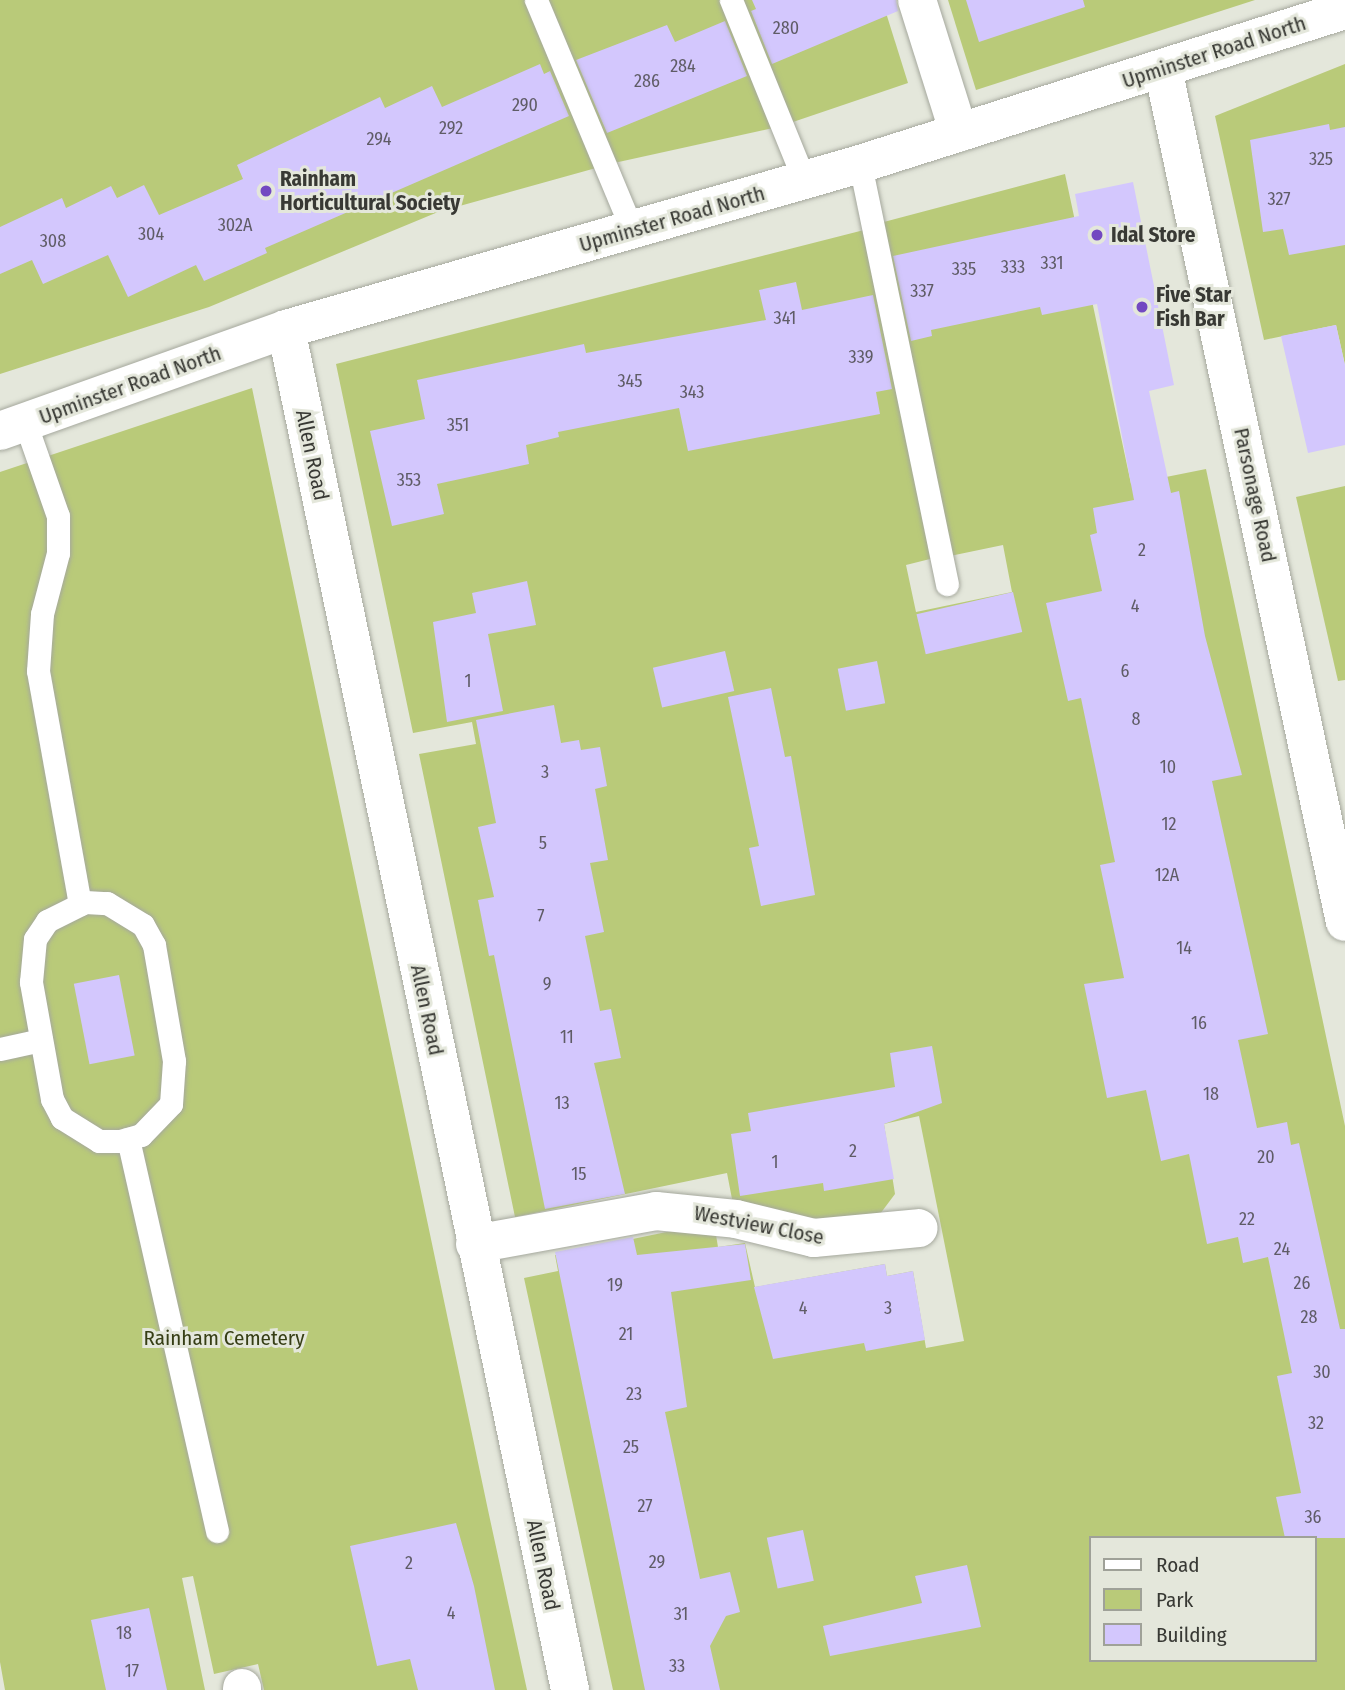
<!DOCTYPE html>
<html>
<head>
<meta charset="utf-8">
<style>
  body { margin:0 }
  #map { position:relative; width:1345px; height:1690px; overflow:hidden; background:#e4e7db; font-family:"Fira Sans Condensed",sans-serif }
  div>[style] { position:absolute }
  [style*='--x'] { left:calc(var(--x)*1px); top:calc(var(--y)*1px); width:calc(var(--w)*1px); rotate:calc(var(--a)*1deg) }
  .green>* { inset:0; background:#b9ca79 }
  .building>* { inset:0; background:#d3c7fd; transform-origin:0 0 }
  .roads { filter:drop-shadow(0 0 2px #a5a89d) drop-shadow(0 0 2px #a5a89d) }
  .lane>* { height:23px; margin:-11.5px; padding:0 11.5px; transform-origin:11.5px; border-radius:11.5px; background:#fff }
  .street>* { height:38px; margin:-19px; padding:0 19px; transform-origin:19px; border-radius:19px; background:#fff }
  .secondary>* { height:38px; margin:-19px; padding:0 19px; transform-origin:19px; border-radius:19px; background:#fff }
  .dots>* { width:19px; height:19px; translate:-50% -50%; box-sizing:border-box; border:4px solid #e4e7db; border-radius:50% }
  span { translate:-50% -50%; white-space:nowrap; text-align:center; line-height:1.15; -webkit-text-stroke:6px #e4e7db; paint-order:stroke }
  .number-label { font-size:18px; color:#5f5c66 }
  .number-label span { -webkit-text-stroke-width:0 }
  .street-label { font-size:21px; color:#383934 }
  .poi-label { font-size:21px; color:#383934; font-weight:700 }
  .left { translate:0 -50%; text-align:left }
  .park-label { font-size:21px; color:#363e15 }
  .legend { position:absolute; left:1089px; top:1536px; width:228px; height:126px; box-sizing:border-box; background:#e4e7db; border:2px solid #9fa198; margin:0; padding:9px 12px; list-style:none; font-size:21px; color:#383934 }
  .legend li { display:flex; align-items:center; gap:14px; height:35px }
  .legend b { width:35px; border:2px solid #9fa198 }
</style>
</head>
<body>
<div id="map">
  <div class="green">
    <div style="clip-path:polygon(0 0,525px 0,596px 168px,438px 212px,209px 307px,0 374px)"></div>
    <div style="clip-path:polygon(548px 0,722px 0,773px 128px,614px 163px)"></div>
    <div style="clip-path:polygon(741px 0,882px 0,908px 83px,790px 123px)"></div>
    <div style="clip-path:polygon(948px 0,1255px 0,976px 90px)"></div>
    <div style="clip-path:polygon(1345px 64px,1345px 365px,1336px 325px,1264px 340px,1215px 116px)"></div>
    <div style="clip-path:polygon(evenodd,1065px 174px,1131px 484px,1206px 469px,1345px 1126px,1345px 1690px,613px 1690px,524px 1278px,558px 1271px,555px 1255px,681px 1229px,716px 1235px,718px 1247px,745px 1243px,755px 1287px,885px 1264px,887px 1276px,913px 1271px,926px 1348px,964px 1341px,919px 1116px,884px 1124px,895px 1194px,877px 1218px,827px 1223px,732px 1199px,727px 1173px,515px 1217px,419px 754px,476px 744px,472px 722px,413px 733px,336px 364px,868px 229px,934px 558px,906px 565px,916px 612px,1012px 592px,1003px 545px,950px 556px,880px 223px,1065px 174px,1091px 1538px,1315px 1538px,1315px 1660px,1091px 1660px,1091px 1538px)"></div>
    <div style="clip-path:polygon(252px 388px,488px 1510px,527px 1690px,264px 1690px,258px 1664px,214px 1674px,193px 1576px,182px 1578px,205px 1690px,5px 1690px,0 1662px,0 472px)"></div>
    <div style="clip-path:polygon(1345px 486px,1345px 680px,1338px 681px,1296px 497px)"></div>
  </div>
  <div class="building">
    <div style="clip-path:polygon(752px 0,896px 0,898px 11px,772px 64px,751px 11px,756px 9px)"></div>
    <div style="clip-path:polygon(966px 0,1083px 0,1085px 7px,979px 42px)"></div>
    <div style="clip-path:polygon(725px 21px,747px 76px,607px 133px,576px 60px,667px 25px,675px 42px)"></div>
    <div style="clip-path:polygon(540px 64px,544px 74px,550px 71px,569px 116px,265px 248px,267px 253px,204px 281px,196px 265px,128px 297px,108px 255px,43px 284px,32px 260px,0 274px,0 227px,62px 198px,66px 208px,111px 186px,117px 198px,144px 185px,159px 215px,243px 179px,237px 165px,380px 97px,385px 108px,432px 86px,442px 107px)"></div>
    <div style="clip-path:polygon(1329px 124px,1330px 130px,1345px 127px,1345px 245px,1289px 255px,1283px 229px,1263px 232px,1250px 140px)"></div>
    <div style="clip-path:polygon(1133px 182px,1174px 385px,1149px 391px,1171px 493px,1179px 491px,1205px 636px,1242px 775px,1212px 781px,1268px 1034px,1238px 1040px,1257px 1128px,1287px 1122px,1291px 1145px,1299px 1143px,1340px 1329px,1345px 1329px,1345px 1538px,1285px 1538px,1276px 1497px,1301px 1493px,1277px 1376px,1292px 1373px,1268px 1257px,1243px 1263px,1238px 1237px,1207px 1244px,1189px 1154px,1161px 1161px,1146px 1090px,1107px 1098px,1084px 984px,1124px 978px,1100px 865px,1115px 862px,1081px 698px,1068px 701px,1046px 603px,1102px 591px,1090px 535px,1097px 533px,1093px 508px,1134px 500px,1097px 304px,1042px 315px,1040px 307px,931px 330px,932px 336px,911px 341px,893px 256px,1079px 216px,1075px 194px)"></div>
    <div style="clip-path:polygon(796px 282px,802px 310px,873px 295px,892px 389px,876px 392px,880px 414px,688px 451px,679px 408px,558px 432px,559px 437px,526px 445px,529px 464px,437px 484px,444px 514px,392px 526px,370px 431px,425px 419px,417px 380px,584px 344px,586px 353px,766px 320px,759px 290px)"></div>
    <div style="clip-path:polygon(1336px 325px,1345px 365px,1345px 445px,1308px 453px,1281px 336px)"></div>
    <div style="clip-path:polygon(527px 581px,536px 625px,488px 634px,503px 711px,447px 722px,433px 622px,476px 613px,472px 593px)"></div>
    <div style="left:1013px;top:592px;width:41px;height:99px;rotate:77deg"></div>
    <div style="left:725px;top:651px;width:41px;height:74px;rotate:77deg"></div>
    <div style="left:877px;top:661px;width:43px;height:40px;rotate:79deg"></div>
    <div style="clip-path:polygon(771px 688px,785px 757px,791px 756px,815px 895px,761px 906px,749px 848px,759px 846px,728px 697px)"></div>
    <div style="clip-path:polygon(554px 705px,561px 743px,579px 740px,581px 750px,600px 747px,607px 786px,595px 789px,608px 860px,590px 863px,604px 932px,585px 936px,600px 1011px,611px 1009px,621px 1058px,594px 1063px,625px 1194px,545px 1209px,494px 955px,489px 956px,478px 900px,494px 897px,478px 827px,496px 823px,476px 720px)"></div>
    <div style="left:119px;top:975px;width:82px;height:46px;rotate:79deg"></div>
    <div style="clip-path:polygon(932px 1046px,942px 1103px,884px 1124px,894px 1179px,824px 1191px,823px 1183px,740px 1196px,731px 1134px,751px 1131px,748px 1113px,895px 1087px,890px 1053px)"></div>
    <div style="clip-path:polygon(633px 1237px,637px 1255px,745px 1244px,751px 1280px,671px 1292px,687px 1407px,665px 1412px,700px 1579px,730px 1572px,740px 1612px,726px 1616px,710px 1646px,720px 1690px,645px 1690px,555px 1252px)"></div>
    <div style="clip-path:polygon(885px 1264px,887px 1276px,913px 1271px,925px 1340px,866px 1351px,864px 1343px,773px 1359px,754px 1287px)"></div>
    <div style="clip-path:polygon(456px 1523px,474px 1586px,495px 1690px,418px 1690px,410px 1659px,377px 1666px,350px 1546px)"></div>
    <div style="left:803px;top:1530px;width:52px;height:37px;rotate:78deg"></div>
    <div style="clip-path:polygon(967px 1565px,981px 1627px,830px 1656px,823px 1626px,922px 1603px,915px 1576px)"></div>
    <div style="clip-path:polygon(149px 1608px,167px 1690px,106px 1690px,91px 1620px)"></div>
  </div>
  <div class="roads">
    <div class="lane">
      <div style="--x:536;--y:0;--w:249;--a:67.3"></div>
      <div style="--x:731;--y:0;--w:194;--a:67.9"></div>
      <div style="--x:860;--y:164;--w:429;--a:78.3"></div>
      <div style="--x:25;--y:422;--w:100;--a:70.7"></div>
      <div style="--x:58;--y:516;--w:37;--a:90"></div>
      <div style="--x:58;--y:553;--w:63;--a:104.7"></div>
      <div style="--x:42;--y:614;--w:57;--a:94"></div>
      <div style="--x:38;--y:671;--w:237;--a:79.8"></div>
      <div style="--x:85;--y:902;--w:22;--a:3"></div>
      <div style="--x:107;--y:903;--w:42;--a:31.4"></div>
      <div style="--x:143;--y:925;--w:23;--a:61"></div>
      <div style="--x:154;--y:945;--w:118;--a:80.2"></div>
      <div style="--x:174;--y:1061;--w:43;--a:94"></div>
      <div style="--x:171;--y:1104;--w:43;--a:134.1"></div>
      <div style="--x:141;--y:1135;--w:22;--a:164"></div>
      <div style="--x:120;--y:1141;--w:21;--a:180"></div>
      <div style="--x:99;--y:1141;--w:44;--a:-148.1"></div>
      <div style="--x:62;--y:1118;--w:21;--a:-118"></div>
      <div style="--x:52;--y:1099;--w:119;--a:-100.2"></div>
      <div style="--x:31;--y:982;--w:43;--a:-84.7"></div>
      <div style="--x:35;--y:939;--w:22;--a:-56"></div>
      <div style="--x:47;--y:921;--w:42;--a:-26.6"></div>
      <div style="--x:0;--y:1049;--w:42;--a:-12.4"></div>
      <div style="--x:128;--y:1139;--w:402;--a:77.2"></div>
    </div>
    <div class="street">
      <div style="--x:917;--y:0;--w:139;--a:72.5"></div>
      <div style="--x:1163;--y:69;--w:872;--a:77.96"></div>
      <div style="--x:286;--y:329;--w:1390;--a:78.21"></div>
      <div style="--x:475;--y:1244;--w:184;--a:-10.3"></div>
      <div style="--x:656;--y:1211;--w:80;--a:5.7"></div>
      <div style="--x:736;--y:1219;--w:80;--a:13.7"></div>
      <div style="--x:814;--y:1238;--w:105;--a:-5.4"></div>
      <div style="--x:242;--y:1688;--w:2;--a:90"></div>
    </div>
    <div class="secondary">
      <div style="--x:0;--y:431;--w:304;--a:-19.6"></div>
      <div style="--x:286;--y:329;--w:597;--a:-16.04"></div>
      <div style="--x:860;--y:164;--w:509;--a:-17.62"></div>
    </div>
  </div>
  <div class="dots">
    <div style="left:266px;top:191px;background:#7248c1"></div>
    <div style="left:1097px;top:235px;background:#7248c1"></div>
    <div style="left:1142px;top:307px;background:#7248c1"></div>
  </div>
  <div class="number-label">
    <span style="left:786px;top:28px">280</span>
    <span style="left:683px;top:66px">284</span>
    <span style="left:647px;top:81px">286</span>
    <span style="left:525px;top:105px">290</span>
    <span style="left:451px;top:128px">292</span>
    <span style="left:379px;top:139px">294</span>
    <span style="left:1321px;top:159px">325</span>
    <span style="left:1279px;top:199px">327</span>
    <span style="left:235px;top:225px">302A</span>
    <span style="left:151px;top:234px">304</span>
    <span style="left:53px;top:241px">308</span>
    <span style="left:1052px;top:263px">331</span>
    <span style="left:1013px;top:267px">333</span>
    <span style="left:964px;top:269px">335</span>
    <span style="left:922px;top:291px">337</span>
    <span style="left:785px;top:318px">341</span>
    <span style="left:861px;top:357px">339</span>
    <span style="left:630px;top:381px">345</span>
    <span style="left:692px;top:392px">343</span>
    <span style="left:458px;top:425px">351</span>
    <span style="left:409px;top:480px">353</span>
    <span style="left:1142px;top:550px">2</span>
    <span style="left:1135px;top:606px">4</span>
    <span style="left:1125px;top:671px">6</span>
    <span style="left:468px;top:681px">1</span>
    <span style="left:1136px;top:719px">8</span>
    <span style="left:1168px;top:767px">10</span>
    <span style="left:545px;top:772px">3</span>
    <span style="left:1169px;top:824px">12</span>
    <span style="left:543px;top:843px">5</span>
    <span style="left:1167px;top:875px">12A</span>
    <span style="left:541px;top:916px">7</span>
    <span style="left:1184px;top:948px">14</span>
    <span style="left:547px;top:984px">9</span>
    <span style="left:1199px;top:1023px">16</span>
    <span style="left:567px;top:1037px">11</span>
    <span style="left:1211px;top:1094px">18</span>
    <span style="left:562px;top:1103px">13</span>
    <span style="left:853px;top:1151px">2</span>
    <span style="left:1266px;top:1157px">20</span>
    <span style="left:775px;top:1162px">1</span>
    <span style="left:579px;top:1174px">15</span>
    <span style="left:1247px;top:1219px">22</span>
    <span style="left:1282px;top:1249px">24</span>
    <span style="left:1302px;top:1283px">26</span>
    <span style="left:615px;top:1285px">19</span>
    <span style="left:803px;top:1308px">4</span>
    <span style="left:888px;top:1308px">3</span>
    <span style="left:1309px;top:1317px">28</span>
    <span style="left:626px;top:1334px">21</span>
    <span style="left:1322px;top:1372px">30</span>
    <span style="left:634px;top:1394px">23</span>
    <span style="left:1316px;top:1423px">32</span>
    <span style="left:631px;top:1447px">25</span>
    <span style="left:645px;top:1506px">27</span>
    <span style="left:1313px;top:1517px">36</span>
    <span style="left:657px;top:1562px">29</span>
    <span style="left:409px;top:1563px">2</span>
    <span style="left:451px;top:1613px">4</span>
    <span style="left:681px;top:1614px">31</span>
    <span style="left:124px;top:1633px">18</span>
    <span style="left:677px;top:1666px">33</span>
    <span style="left:132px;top:1671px">17</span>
  </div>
  <div class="street-label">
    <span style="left:1214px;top:52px;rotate:-18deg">Upminster Road North</span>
    <span style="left:672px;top:219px;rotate:-16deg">Upminster Road North</span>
    <span style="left:130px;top:385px;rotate:-20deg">Upminster Road North</span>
    <span style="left:312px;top:455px;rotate:78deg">Allen Road</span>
    <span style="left:1255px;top:495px;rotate:78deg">Parsonage Road</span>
    <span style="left:427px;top:1010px;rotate:78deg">Allen Road</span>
    <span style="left:759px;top:1225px;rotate:11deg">Westview Close</span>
    <span style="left:543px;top:1565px;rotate:78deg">Allen Road</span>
  </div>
  <div class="poi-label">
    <span class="left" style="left:280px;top:191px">Rainham<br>Horticultural Society</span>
    <span class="left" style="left:1111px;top:235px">Idal Store</span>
    <span class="left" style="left:1156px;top:307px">Five Star<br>Fish Bar</span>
  </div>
  <div class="park-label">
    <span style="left:224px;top:1338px">Rainham Cemetery</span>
  </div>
  <ul class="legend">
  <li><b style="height:9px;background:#fff"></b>Road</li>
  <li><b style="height:19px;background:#b9ca79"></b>Park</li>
  <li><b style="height:19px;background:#d3c7fd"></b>Building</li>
  </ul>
</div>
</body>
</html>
